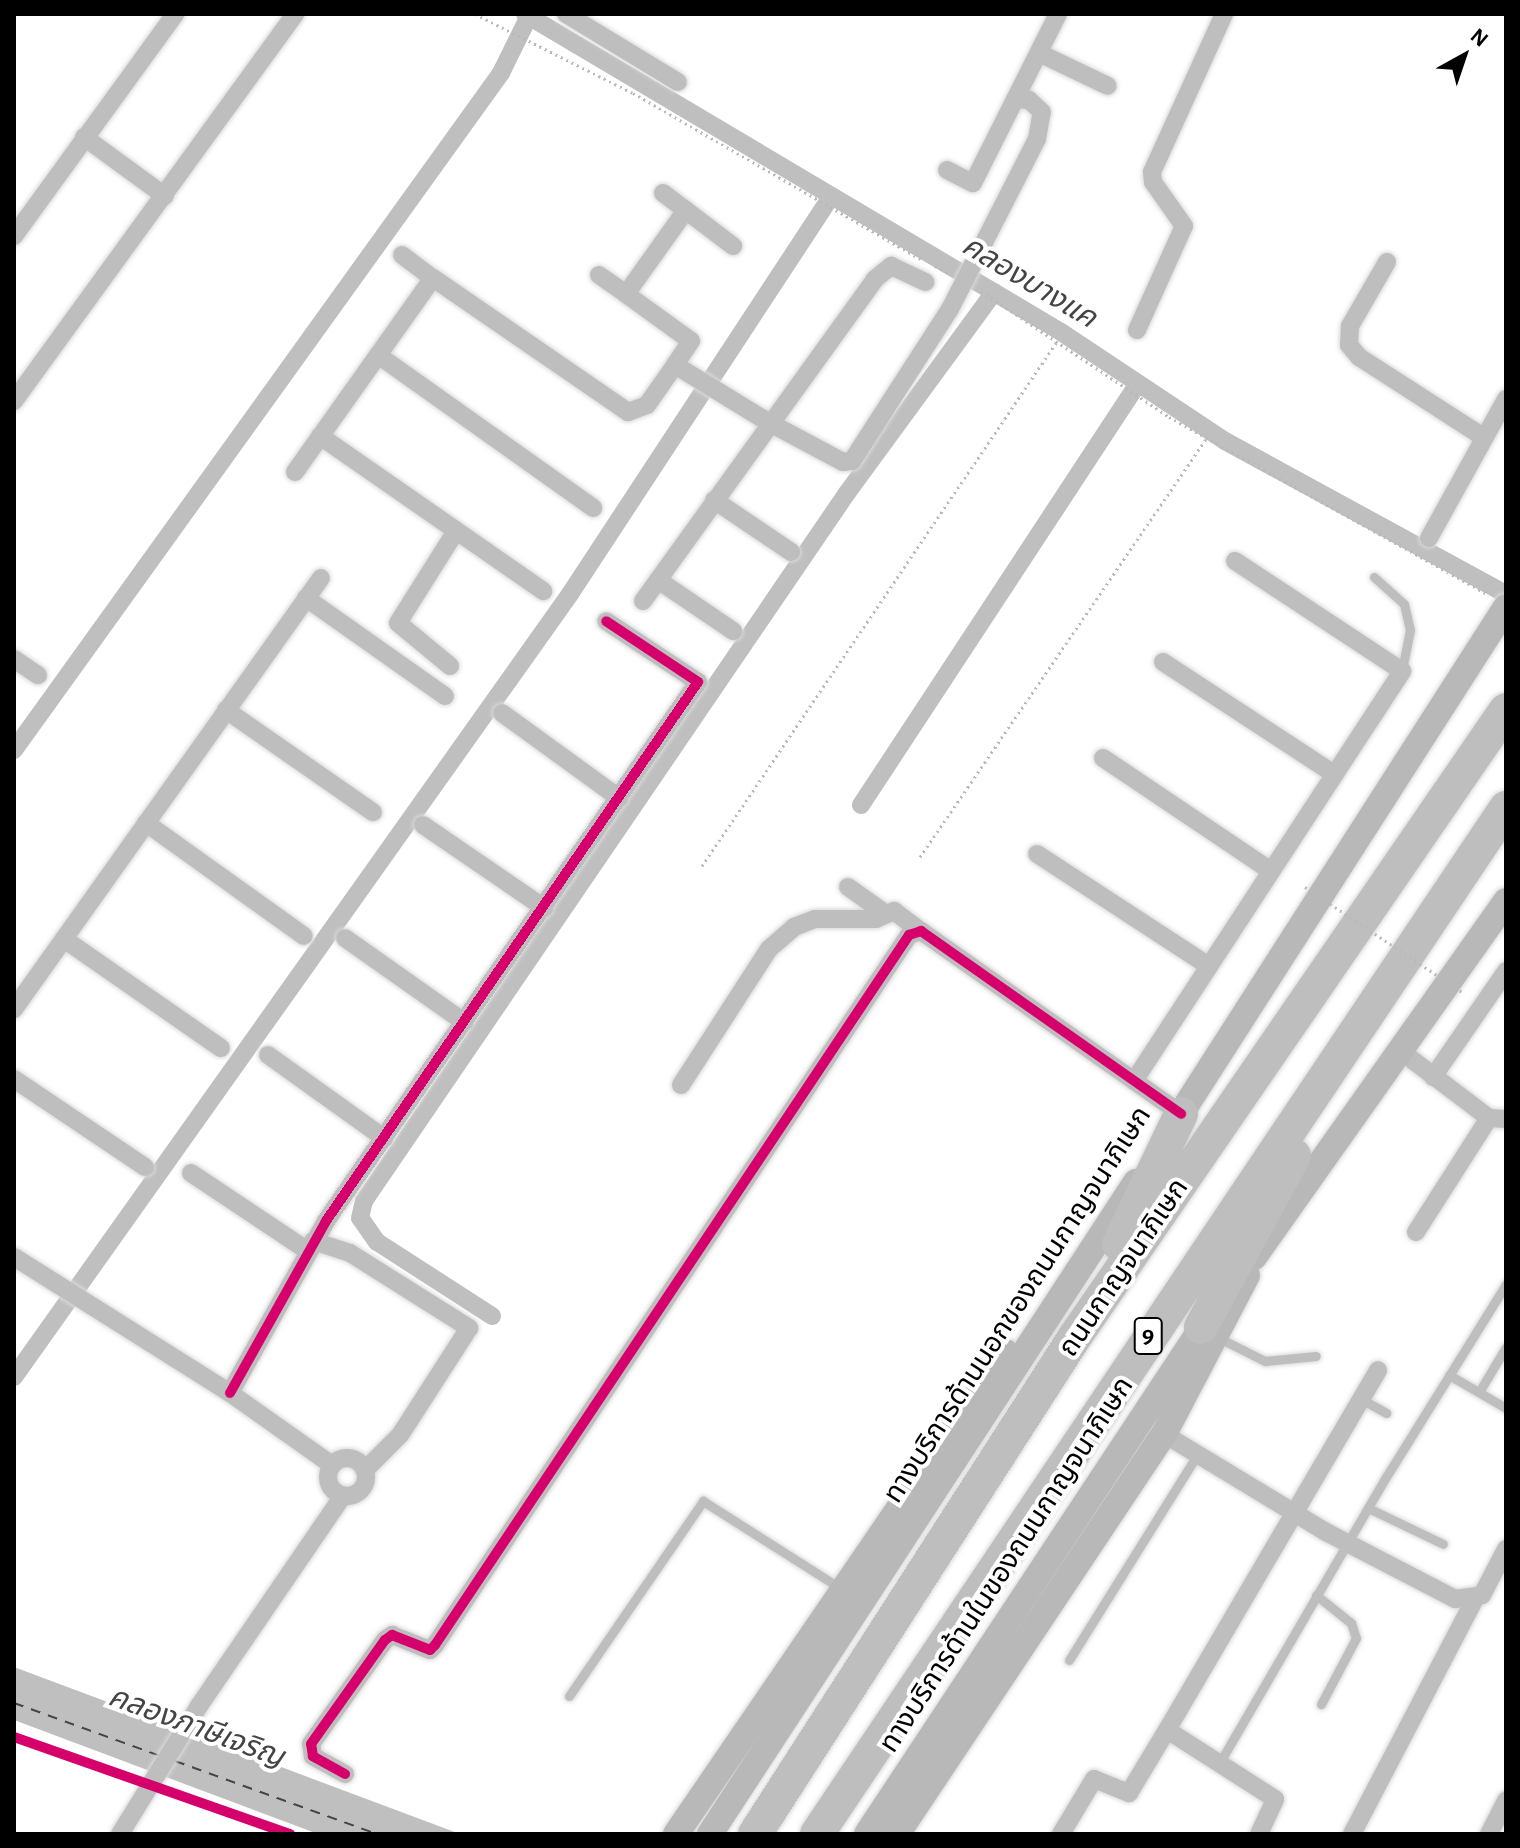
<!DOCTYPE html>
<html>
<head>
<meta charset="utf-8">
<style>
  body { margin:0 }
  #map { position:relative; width:1520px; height:1848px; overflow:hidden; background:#fff; font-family:"Alegreya Sans","Noto Sans Thai",sans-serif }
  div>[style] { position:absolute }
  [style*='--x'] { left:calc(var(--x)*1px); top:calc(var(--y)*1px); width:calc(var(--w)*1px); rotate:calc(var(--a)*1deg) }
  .water>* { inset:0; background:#bfbfbf }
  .canal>* { height:18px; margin:-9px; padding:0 9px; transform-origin:9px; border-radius:9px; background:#bfbfbf }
  .ferry>* { height:2px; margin-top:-1px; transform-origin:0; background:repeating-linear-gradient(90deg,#444 0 10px,transparent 0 18px) }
  .path>* { height:3px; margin-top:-1.5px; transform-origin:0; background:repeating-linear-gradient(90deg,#b9b9b9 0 2px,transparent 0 6px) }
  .roads { filter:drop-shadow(0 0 2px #dbdbdb) drop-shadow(0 0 2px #dbdbdb) }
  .lane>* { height:9px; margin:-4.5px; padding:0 4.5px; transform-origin:4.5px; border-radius:4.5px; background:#bebebe }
  .street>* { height:18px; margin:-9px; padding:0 9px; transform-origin:9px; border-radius:9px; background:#bebebe }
  .street>.ring { margin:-9px; padding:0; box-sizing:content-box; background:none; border:18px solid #bebebe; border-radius:50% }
  .secondary>* { height:26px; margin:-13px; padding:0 13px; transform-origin:13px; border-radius:13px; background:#b8b8b8 }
  .highway>* { height:34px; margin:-17px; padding:0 17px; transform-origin:17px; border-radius:17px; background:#bebebe }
  .path-bridge>* { height:3px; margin-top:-1.5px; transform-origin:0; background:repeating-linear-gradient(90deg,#b9b9b9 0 2px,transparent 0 6px) }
  .cycleway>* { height:10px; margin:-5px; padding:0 5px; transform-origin:5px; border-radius:5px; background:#d6006c }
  span { translate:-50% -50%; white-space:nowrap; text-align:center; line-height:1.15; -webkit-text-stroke:8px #fff; paint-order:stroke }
  .shield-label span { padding:2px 6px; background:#fff; border:2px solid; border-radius:6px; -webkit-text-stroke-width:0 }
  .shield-label { font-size:26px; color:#000; font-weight:700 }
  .street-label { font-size:28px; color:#000 }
  .water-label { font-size:30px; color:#444; font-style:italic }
  .frame { position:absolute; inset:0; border:16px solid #000; pointer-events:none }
  .north { position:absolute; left:1424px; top:16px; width:80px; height:80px; -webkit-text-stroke:6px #fff; paint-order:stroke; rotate:40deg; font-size:22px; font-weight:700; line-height:32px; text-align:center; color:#000 }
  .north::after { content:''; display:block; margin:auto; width:28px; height:36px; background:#000; clip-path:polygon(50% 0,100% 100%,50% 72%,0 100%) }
</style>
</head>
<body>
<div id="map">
  <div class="water">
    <div style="clip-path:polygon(14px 1667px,460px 1834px,318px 1834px,14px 1720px)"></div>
  </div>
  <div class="canal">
    <div style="--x:525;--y:14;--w:623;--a:30.68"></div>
    <div style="--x:1061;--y:332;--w:197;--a:33.6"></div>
    <div style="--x:1225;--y:441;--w:320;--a:28.6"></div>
    <div style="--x:14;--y:750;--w:834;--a:-54.27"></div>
    <div style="--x:501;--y:73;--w:64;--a:-63.8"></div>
    <div style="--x:861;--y:805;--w:503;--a:-56.69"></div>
    <div style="--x:492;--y:1316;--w:137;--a:-147.2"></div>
    <div style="--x:377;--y:1242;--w:29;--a:-125"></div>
    <div style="--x:360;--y:1218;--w:17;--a:-77"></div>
    <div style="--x:364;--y:1201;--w:857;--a:-55.7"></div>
    <div style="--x:847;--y:493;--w:249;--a:-53.8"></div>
    <div style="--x:14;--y:1377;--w:960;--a:-54.62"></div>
    <div style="--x:570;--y:594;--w:476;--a:-56.7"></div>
  </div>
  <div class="ferry">
    <div style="--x:14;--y:1703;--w:153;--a:19.9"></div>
    <div style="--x:175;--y:1761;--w:215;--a:19.9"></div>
  </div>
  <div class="path">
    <div style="--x:475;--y:14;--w:177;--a:26.6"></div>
    <div style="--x:633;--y:93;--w:332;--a:30"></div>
    <div style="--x:935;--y:266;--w:17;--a:28"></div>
    <div style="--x:981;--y:291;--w:226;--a:33.8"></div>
    <div style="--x:1169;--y:417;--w:366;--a:29.1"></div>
    <div style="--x:920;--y:857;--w:506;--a:-55.62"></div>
    <div style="--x:702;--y:866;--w:635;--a:-55.91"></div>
  </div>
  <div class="roads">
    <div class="lane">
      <div style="--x:1374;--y:577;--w:40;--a:42"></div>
      <div style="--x:1404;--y:604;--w:27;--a:77"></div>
      <div style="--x:1410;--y:630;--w:41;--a:101.3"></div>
      <div style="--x:1217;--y:1337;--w:54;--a:26.6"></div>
      <div style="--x:1265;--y:1361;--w:51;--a:-5.6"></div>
      <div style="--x:1449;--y:1375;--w:66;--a:30.1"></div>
      <div style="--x:1479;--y:1392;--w:52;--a:-59"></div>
      <div style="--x:1361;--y:1399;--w:29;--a:29"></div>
      <div style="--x:1368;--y:1508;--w:83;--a:25.6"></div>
      <div style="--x:1316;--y:1595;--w:45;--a:38.7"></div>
      <div style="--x:1351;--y:1623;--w:16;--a:72"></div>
      <div style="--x:1356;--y:1638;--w:75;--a:117.9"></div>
      <div style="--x:1069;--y:1660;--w:242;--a:-58"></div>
      <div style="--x:569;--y:1696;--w:237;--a:-55.5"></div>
      <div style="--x:703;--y:1501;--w:162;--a:32.4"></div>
      <div style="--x:1220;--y:1762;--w:330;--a:-59.8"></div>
      <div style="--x:1386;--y:1477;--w:227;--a:-58.1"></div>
    </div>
    <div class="street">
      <div style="--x:566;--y:14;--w:131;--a:31.3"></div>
      <div style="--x:1039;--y:53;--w:76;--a:25.6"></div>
      <div style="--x:84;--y:137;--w:100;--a:36.1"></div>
      <div style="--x:947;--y:170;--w:29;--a:27"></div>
      <div style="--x:973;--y:183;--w:189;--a:-63.3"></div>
      <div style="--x:663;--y:193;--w:88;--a:37.1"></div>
      <div style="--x:686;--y:210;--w:103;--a:125.5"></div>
      <div style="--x:626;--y:294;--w:80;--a:35.9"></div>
      <div style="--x:691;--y:341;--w:29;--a:124"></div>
      <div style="--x:675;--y:365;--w:109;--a:31.5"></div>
      <div style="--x:768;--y:422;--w:85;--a:28.1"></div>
      <div style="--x:843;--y:462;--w:9;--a:-6"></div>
      <div style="--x:852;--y:461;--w:181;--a:-57.2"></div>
      <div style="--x:950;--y:309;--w:191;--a:-62.9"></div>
      <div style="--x:1037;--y:139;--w:27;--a:-80"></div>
      <div style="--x:1042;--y:112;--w:18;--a:-137"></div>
      <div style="--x:1029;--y:100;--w:14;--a:-176"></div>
      <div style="--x:14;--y:236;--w:274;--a:-54"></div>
      <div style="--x:402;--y:255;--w:39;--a:37"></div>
      <div style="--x:1387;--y:262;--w:74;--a:120"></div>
      <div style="--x:1350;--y:326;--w:19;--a:93"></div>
      <div style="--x:1349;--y:345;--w:16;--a:50"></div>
      <div style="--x:1359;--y:357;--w:148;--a:32.8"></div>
      <div style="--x:599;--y:275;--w:33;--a:35"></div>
      <div style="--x:1137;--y:330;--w:114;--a:-65.7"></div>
      <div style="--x:1184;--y:226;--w:54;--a:-125.2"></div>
      <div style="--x:1153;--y:182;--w:10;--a:-96"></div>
      <div style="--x:1152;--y:172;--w:174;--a:-65.5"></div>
      <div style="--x:378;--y:355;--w:264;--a:35.4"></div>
      <div style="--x:14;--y:401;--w:478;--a:-54"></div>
      <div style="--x:320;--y:436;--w:272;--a:34.8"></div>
      <div style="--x:295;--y:472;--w:238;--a:-54.6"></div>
      <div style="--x:433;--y:278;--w:237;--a:34.5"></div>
      <div style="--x:628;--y:412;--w:20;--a:-20"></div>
      <div style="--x:647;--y:405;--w:49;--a:-55"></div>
      <div style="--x:714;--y:500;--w:93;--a:34"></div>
      <div style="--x:1429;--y:538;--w:159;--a:-61"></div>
      <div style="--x:658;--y:580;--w:91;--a:34.2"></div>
      <div style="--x:306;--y:598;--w:170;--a:35.2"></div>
      <div style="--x:643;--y:601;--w:397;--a:-54.2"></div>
      <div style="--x:875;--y:279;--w:21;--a:-39"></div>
      <div style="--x:891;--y:266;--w:38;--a:25"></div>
      <div style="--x:14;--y:659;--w:29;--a:34"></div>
      <div style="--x:1163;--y:662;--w:204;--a:33.2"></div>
      <div style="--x:450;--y:666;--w:67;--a:-140.4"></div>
      <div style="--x:398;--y:623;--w:109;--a:-57.8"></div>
      <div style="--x:226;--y:710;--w:179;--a:34.8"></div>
      <div style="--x:502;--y:713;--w:145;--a:36"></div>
      <div style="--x:1103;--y:758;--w:202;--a:33.9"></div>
      <div style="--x:146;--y:823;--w:194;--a:35.6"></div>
      <div style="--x:423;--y:825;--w:147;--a:34.4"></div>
      <div style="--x:1037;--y:854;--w:205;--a:33.1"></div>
      <div style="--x:848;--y:887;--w:47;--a:35.4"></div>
      <div style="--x:345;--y:938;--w:146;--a:35.2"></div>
      <div style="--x:64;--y:939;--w:191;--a:34.8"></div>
      <div style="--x:14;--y:1009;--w:529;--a:-54.54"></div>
      <div style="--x:1402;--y:1052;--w:109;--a:37.2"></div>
      <div style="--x:1489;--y:1118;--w:17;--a:3"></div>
      <div style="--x:268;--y:1055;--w:143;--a:35.6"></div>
      <div style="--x:1433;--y:1077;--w:129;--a:-55.4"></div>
      <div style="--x:14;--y:1079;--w:158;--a:33.9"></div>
      <div style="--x:1134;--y:1081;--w:490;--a:-56.8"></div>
      <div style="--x:1402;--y:671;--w:200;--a:-146.6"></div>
      <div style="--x:681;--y:1085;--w:162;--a:-57.1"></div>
      <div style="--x:769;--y:949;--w:33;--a:-41"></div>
      <div style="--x:794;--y:927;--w:22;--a:-21"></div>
      <div style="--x:815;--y:919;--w:61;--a:0"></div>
      <div style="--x:876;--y:919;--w:20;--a:-24"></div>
      <div style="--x:894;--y:911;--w:34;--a:37"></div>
      <div style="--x:191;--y:1173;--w:141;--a:33.7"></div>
      <div style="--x:1416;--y:1232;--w:135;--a:-57.4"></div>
      <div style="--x:313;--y:1241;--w:39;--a:18"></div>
      <div style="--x:350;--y:1253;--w:141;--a:32.2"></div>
      <div style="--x:469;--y:1328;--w:127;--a:122.8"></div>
      <div style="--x:400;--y:1435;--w:49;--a:135"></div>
      <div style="--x:14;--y:1257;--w:255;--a:32.2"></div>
      <div style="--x:230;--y:1393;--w:125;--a:35.2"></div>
      <div style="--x:230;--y:1393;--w:197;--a:-60.8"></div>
      <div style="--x:326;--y:1221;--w:655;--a:-55.39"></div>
      <div style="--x:698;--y:682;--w:110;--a:-146.5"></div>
      <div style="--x:1164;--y:1434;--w:189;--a:31.2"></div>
      <div style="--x:1326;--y:1532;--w:145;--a:27.4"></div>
      <div style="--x:1455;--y:1599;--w:27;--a:-8"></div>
      <div style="--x:1482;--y:1595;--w:52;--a:-62.4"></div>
      <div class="ring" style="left:328px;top:1458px;width:20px;height:20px"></div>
      <div style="--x:345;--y:1774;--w:37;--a:-151"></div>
      <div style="--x:313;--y:1756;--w:12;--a:-99"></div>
      <div style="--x:311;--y:1744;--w:128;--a:-54.6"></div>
      <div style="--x:385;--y:1640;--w:9;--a:-36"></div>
      <div style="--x:392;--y:1635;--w:41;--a:21.5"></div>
      <div style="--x:430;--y:1650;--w:7;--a:-45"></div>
      <div style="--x:435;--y:1645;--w:854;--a:-56.27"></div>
      <div style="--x:909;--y:935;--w:13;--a:-18"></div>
      <div style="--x:921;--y:931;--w:318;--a:35.1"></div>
      <div style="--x:120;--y:1834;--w:150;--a:-58.3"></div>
      <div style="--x:199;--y:1706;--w:255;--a:-55.6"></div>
      <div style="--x:1061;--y:1834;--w:64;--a:-59"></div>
      <div style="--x:1094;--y:1779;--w:38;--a:22"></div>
      <div style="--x:1129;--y:1793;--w:74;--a:-58.9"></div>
      <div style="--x:1259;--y:1834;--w:38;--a:-65"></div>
      <div style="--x:1275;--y:1799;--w:128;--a:-147.4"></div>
      <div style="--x:1167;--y:1730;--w:417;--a:-59.6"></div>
      <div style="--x:1352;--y:1834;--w:265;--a:-62.4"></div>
      <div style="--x:1489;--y:1834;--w:38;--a:-63"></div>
    </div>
    <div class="secondary">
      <div style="--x:1171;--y:1129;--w:620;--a:-57.31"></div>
      <div style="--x:1254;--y:1257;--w:436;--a:-54.7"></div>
      <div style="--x:676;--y:1834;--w:584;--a:-55.6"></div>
      <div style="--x:710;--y:1834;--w:779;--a:-56.84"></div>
      <div style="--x:867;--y:1834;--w:623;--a:-56.51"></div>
      <div style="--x:897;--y:1834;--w:481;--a:-56.3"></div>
      <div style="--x:1164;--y:1434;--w:179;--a:-62.4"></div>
    </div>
    <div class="highway">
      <div style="--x:1119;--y:1244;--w:144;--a:-64.5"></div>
      <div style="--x:1201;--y:1327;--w:195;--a:-61.5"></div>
      <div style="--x:755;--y:1834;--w:590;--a:-57.25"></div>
      <div style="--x:1074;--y:1338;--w:762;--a:-55.48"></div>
      <div style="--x:817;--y:1834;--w:1236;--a:-56.12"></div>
    </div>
  </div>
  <div class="path-bridge">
    <div style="--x:1305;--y:887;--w:192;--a:33.8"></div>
  </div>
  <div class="cycleway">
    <div style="--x:230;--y:1393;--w:197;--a:-60.8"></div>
    <div style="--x:326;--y:1221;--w:655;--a:-55.39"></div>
    <div style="--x:698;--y:682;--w:110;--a:-146.5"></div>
    <div style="--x:14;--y:1737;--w:293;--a:19.4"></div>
    <div style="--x:345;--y:1774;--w:37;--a:-151"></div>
    <div style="--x:313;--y:1756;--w:12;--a:-99"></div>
    <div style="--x:311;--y:1744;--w:128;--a:-54.6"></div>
    <div style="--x:385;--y:1640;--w:9;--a:-36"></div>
    <div style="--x:392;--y:1635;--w:41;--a:21.5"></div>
    <div style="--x:430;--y:1650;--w:7;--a:-45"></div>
    <div style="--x:435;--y:1645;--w:854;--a:-56.27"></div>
    <div style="--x:909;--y:935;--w:13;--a:-18"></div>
    <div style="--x:921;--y:931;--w:318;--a:35.1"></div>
  </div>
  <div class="shield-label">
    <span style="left:1148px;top:1336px">9</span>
  </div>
  <div class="street-label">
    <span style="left:1124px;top:1268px;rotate:-56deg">ถนนกาญจนาภิเษก</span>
    <span style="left:1018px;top:1305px;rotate:-57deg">ทางบริการด้านนอกของถนนกาญจนาภิเษก</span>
    <span style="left:1007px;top:1565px;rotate:-57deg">ทางบริการด้านในของถนนกาญจนาภิเษก</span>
  </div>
  <div class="water-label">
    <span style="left:1029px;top:282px;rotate:31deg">คลองบางแค</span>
    <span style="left:196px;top:1727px;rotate:20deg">คลองภาษีเจริญ</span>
  </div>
  <div class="frame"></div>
  <div class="north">N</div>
</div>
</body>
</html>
